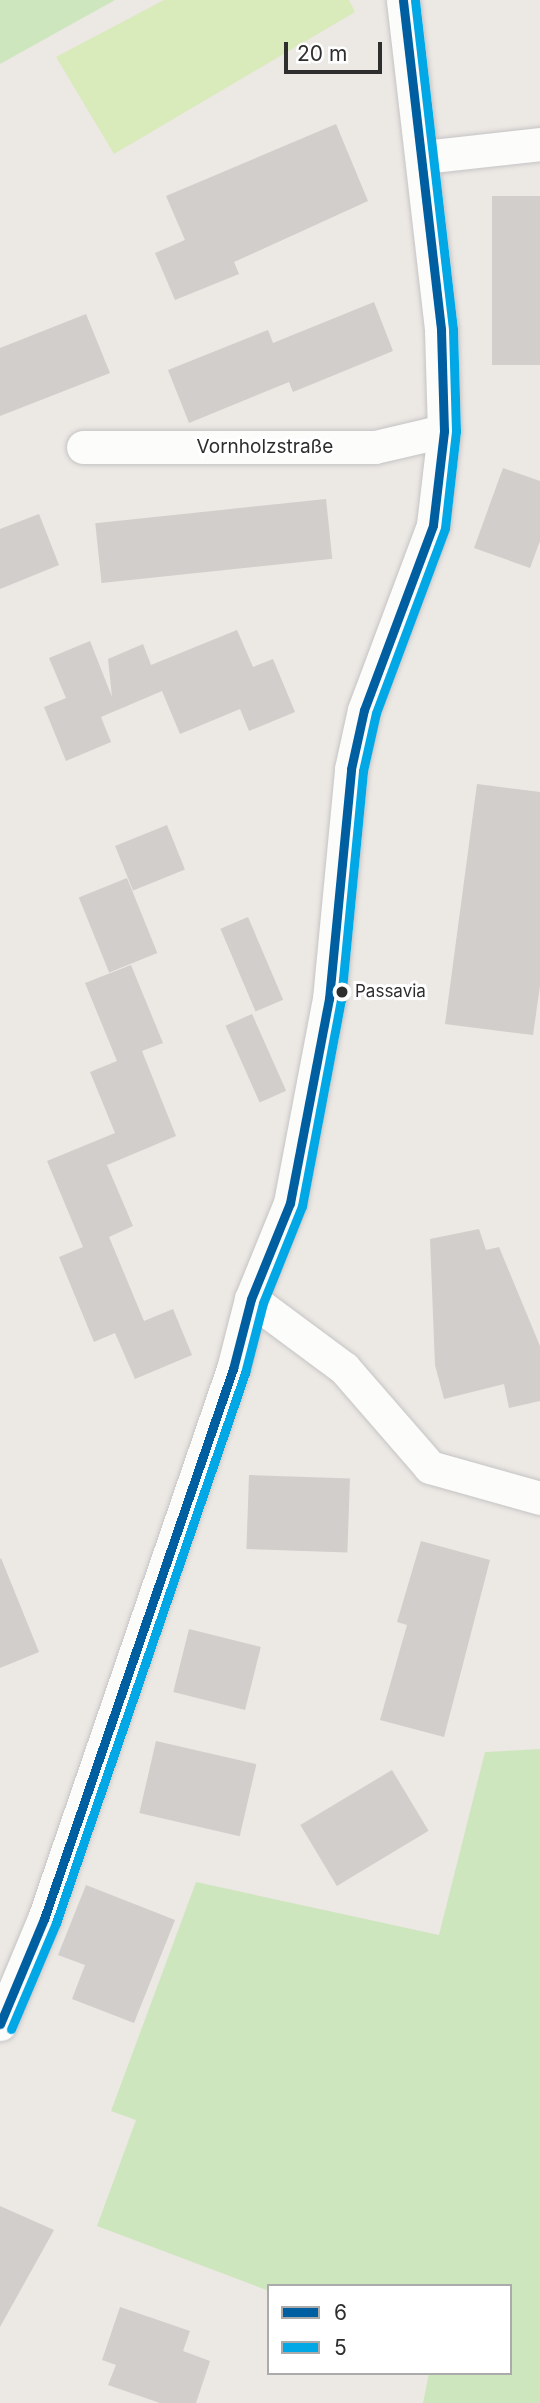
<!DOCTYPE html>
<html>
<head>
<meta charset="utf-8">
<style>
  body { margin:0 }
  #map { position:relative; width:540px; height:2403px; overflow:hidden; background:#ece8e4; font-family:Inter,sans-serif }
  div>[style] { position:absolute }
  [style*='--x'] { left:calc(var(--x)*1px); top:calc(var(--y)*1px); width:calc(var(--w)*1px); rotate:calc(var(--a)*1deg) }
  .green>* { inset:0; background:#cee6be }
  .pitch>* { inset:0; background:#d9eabb }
  .building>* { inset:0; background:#d1cecb; transform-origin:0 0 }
  .roads { filter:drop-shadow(0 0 2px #c5c4c5) drop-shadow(0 0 2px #c5c4c5) }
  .minor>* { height:33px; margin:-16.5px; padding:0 16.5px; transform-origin:16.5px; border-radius:16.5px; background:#fcfcfb }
  .bus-1>* { height:9px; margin:-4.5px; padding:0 4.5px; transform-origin:4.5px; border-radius:4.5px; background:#005fa1 }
  .bus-2>* { height:9px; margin:-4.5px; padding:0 4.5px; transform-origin:4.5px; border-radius:4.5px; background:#02a7e5 }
  .dots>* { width:19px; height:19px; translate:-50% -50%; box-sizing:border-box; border:4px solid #fff; border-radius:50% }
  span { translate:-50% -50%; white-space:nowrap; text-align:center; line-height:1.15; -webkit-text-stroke:6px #fff; paint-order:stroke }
  .bus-label { font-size:17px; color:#2e2e2e }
  .left { translate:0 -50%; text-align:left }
  .street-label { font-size:19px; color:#2e2e2e }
  .legend { position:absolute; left:267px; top:2284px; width:245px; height:91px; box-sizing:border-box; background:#fff; border:2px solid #ababab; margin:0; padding:9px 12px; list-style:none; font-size:21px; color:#2e2e2e }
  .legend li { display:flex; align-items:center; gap:14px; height:35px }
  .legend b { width:35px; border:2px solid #ababab }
  .scale { position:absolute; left:284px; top:42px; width:98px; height:32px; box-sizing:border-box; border:4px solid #2e2e2e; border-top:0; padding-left:9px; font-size:21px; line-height:24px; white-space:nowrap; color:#2e2e2e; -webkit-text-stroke:5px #fff; paint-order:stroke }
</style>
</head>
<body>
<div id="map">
  <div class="green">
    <div style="clip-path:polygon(0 0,115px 0,0 64px)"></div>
    <div style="clip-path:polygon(540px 1749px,540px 2403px,423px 2403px,429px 2373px,510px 2373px,510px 2286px,269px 2286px,269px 2291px,97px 2226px,136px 2120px,111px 2111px,196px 1882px,439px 1935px,485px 1752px)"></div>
  </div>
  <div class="pitch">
    <div style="clip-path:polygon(164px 0,349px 0,355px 12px,114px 154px,56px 57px)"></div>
  </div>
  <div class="building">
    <div style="clip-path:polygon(336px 124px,368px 201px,234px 262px,239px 274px,175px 300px,155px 253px,185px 240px,166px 196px)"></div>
    <div style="left:540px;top:196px;width:169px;height:48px;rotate:90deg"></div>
    <div style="clip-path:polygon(374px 302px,393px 351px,293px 392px,289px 382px,189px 423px,168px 370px,268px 330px,273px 343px)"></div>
    <div style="clip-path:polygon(86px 314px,110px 373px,0 416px,0 348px)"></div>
    <div style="clip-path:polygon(503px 468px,540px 481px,540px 541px,530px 568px,474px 548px)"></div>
    <div style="left:326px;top:499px;width:60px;height:232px;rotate:84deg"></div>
    <div style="clip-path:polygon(39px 514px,59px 565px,0 589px,0 529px)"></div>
    <div style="clip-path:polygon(237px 630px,253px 667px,273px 659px,295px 712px,249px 731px,240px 709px,180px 734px,162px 691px,101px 717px,111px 742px,66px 761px,44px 707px,66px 698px,49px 658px,90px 641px,112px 697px,108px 659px,143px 644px,151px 665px)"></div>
    <div style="clip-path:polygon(477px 784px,540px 792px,540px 986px,533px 1035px,445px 1024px)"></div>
    <div style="left:167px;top:825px;width:48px;height:56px;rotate:68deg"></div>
    <div style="left:127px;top:878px;width:81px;height:52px;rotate:68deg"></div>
    <div style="left:248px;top:917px;width:90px;height:30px;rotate:67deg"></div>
    <div style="clip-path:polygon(131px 965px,163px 1043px,142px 1051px,176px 1136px,107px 1165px,133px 1226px,109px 1237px,144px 1321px,173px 1309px,192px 1355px,135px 1379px,115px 1333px,94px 1342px,59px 1257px,83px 1247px,47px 1161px,115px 1133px,90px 1072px,117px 1061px,85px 983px)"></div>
    <div style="left:252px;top:1014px;width:84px;height:29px;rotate:66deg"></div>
    <div style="clip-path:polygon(479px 1229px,486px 1250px,499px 1247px,540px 1346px,540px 1401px,509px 1408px,504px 1384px,444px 1399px,435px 1365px,430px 1239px)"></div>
    <div style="left:249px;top:1475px;width:101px;height:74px;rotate:2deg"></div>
    <div style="clip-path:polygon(421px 1541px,490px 1560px,444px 1737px,380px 1720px,407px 1625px,397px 1622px)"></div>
    <div style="clip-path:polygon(1px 1558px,39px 1652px,0 1668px,0 1559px)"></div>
    <div style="left:189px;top:1629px;width:74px;height:65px;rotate:14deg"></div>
    <div style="left:156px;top:1741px;width:103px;height:74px;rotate:13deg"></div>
    <div style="left:392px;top:1770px;width:71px;height:107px;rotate:59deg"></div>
    <div style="clip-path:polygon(86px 1885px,175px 1920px,134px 2023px,72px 1999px,85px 1965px,58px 1955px)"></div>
    <div style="clip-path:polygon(0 2206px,54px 2230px,0 2327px)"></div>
    <div style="clip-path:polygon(120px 2307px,190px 2331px,183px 2351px,210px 2361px,196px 2403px,160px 2403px,108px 2385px,116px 2365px,102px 2360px)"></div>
  </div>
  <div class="roads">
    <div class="minor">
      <div style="--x:423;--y:157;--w:118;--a:-6.3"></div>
      <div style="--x:83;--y:447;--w:292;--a:0"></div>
      <div style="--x:375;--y:447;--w:71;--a:-13.1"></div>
      <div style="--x:251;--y:1299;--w:116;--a:36.6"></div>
      <div style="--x:344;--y:1368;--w:131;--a:49"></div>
      <div style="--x:430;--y:1467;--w:114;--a:15.7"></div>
      <div style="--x:0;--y:2024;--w:114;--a:-67.3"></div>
      <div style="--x:44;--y:1919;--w:582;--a:-71.04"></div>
      <div style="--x:233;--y:1369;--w:72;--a:-75.6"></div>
      <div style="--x:251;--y:1299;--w:104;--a:-67.9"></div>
      <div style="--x:290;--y:1203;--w:208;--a:-79.2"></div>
      <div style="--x:329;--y:999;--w:231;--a:-84.5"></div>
      <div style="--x:351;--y:769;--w:60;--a:-77.6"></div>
      <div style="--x:364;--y:710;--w:197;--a:-69.5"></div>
      <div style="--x:433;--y:525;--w:95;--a:-83.3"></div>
      <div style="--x:444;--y:431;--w:102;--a:-91.7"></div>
      <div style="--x:441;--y:329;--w:331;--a:-96.6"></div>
    </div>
  </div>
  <div class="bus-1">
    <div style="--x:0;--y:2024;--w:114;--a:-67.3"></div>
    <div style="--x:44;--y:1919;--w:582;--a:-71.04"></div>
    <div style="--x:233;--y:1369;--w:72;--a:-75.6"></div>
    <div style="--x:251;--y:1299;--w:104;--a:-67.9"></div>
    <div style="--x:290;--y:1203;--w:208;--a:-79.2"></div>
    <div style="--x:329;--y:999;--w:231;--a:-84.5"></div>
    <div style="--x:351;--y:769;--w:60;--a:-77.6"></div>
    <div style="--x:364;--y:710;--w:197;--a:-69.5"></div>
    <div style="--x:433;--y:525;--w:95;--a:-83.3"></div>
    <div style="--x:444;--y:431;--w:102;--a:-91.7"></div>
    <div style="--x:441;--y:329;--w:331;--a:-96.6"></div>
  </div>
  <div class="bus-2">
    <div style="--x:11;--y:2029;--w:115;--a:-67"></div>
    <div style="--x:56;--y:1923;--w:582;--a:-71.04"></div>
    <div style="--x:245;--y:1373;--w:72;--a:-75.6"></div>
    <div style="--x:263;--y:1303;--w:105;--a:-68.1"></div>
    <div style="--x:302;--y:1206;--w:210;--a:-79.3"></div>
    <div style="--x:341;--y:1000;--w:230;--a:-84.5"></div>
    <div style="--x:363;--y:771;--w:59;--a:-77.4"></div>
    <div style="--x:376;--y:713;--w:197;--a:-69.5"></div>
    <div style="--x:445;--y:528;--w:98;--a:-83.5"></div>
    <div style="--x:456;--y:431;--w:102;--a:-91.7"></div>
    <div style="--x:453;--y:329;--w:331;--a:-96.6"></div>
  </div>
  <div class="dots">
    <div style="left:342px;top:992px;background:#2e2e2e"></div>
  </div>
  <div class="bus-label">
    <span class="left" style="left:355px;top:992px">Passavia</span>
  </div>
  <div class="street-label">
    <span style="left:265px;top:447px">Vornholzstraße</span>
  </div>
  <ul class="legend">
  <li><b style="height:9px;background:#005fa1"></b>6</li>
  <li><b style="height:9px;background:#02a7e5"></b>5</li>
  </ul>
  <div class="scale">20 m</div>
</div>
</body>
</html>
